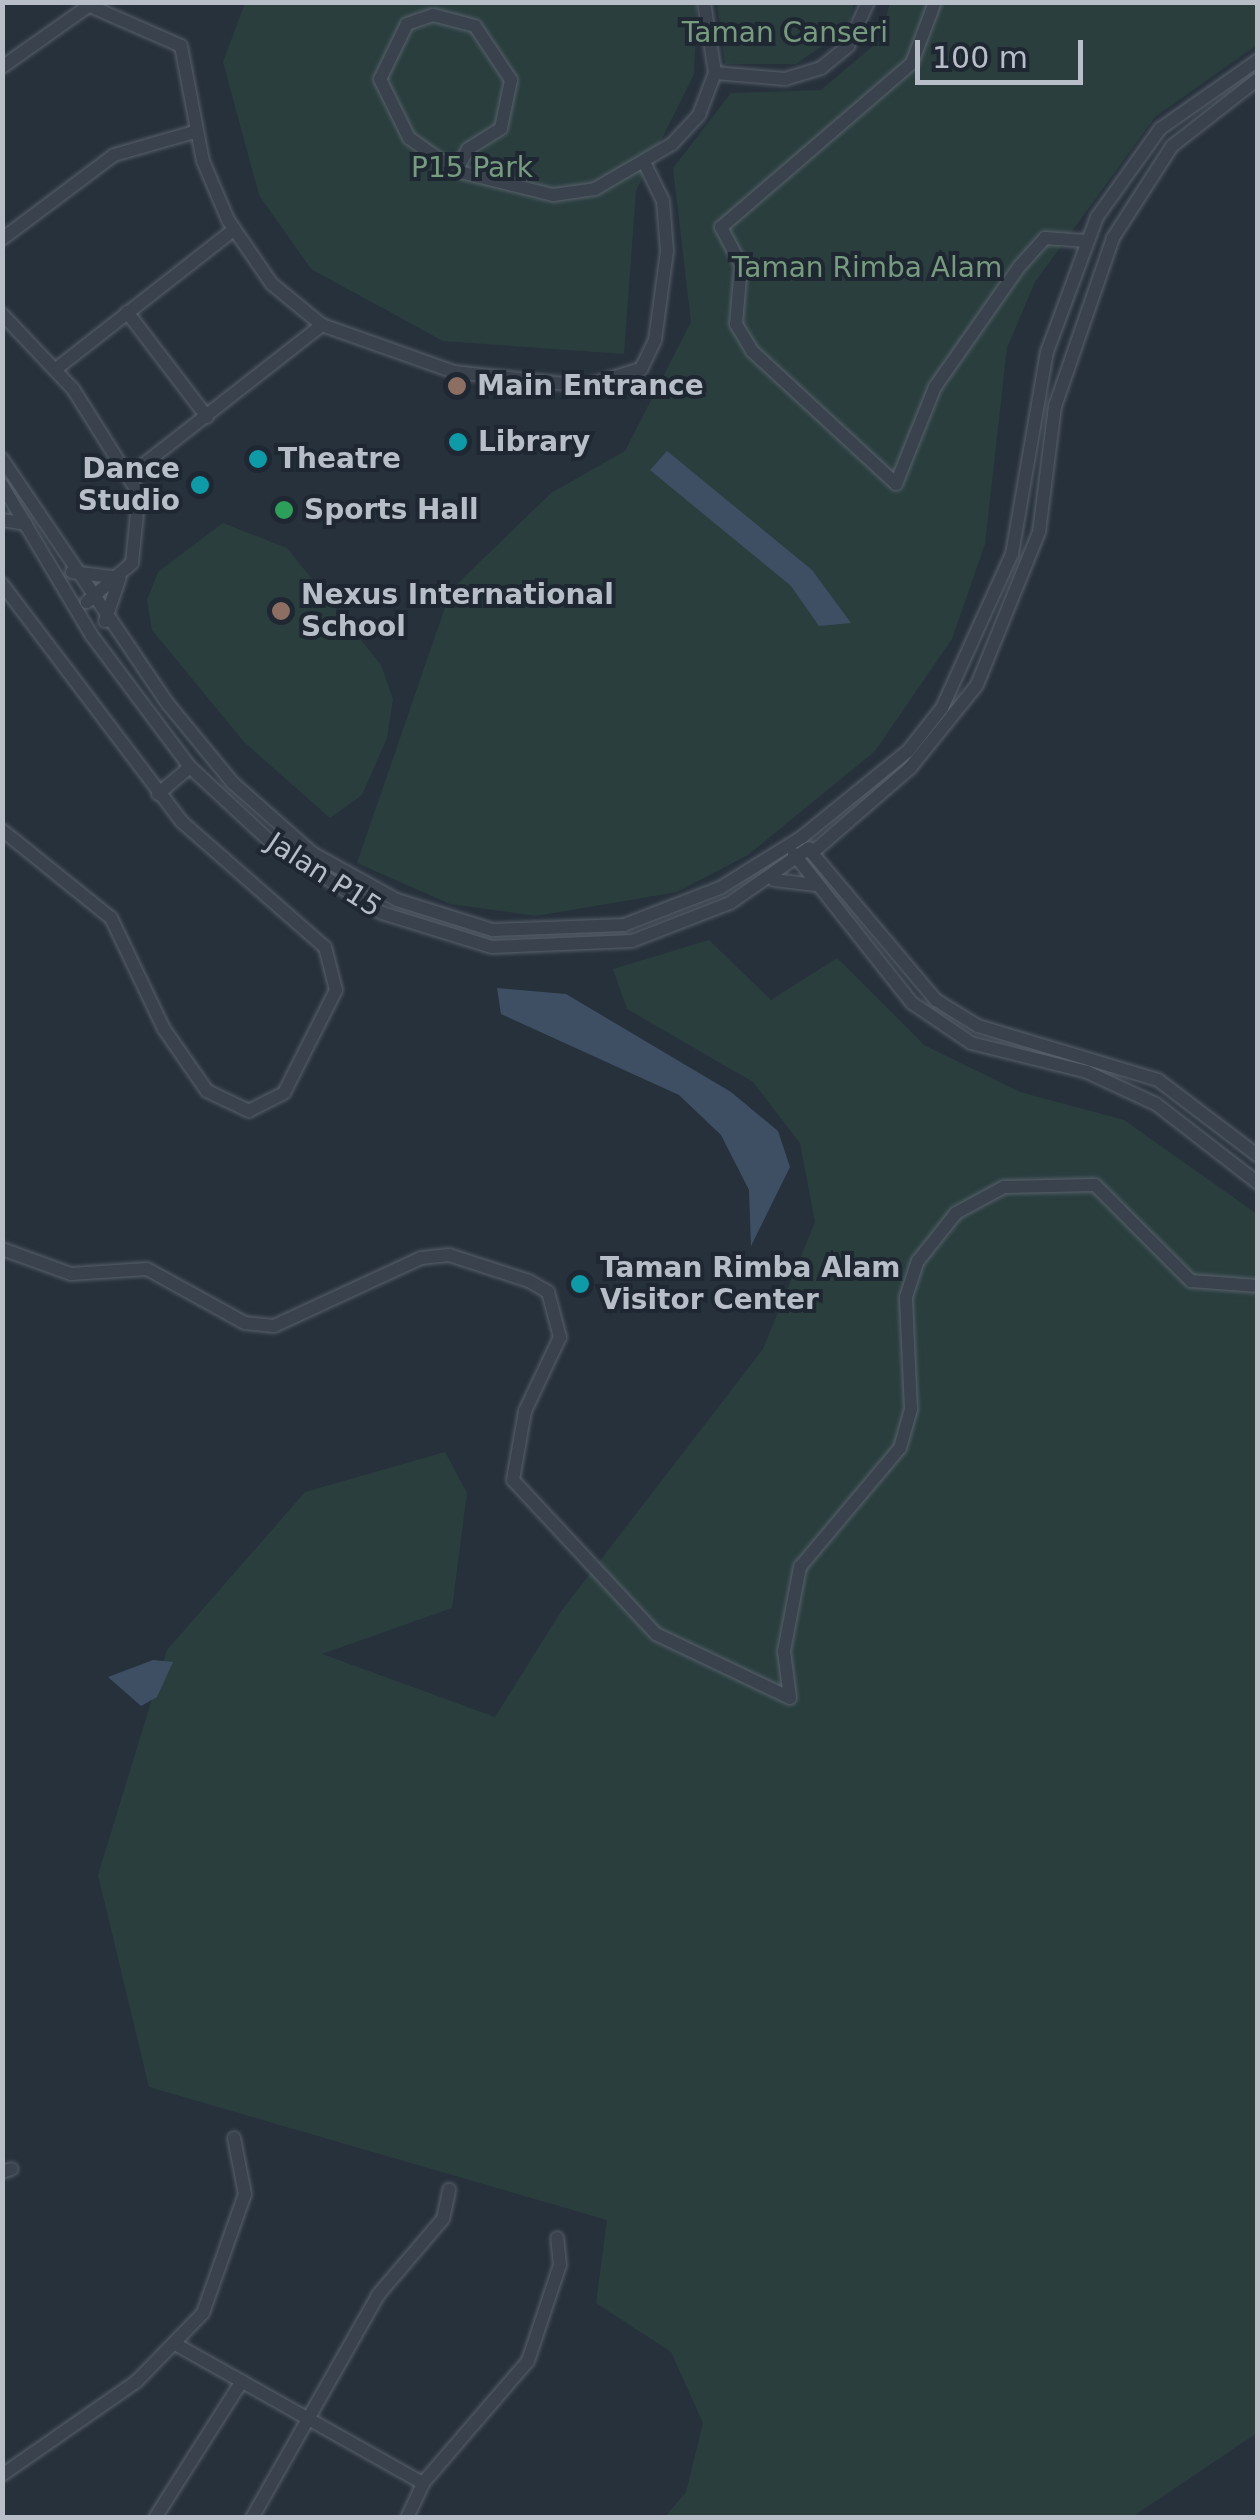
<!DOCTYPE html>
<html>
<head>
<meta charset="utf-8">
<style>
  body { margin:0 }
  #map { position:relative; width:1260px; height:2520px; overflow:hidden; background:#27313c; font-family:"DejaVu Sans",sans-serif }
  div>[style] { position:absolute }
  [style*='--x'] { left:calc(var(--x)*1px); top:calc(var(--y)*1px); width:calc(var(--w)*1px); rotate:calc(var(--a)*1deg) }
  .green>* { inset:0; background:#2a3e3e }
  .water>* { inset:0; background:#3e4f64 }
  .roads { filter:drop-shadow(0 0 2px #58616b) drop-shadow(0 0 2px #58616b) }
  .minor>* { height:12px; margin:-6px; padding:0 6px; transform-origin:6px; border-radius:6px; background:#3a434d }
  .dots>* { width:28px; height:28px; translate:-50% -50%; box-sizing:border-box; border:5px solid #1f2832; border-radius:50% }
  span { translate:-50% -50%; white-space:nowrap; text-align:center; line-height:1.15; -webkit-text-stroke:8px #1f2832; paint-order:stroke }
  .park-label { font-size:28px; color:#779b7e }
  .poi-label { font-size:28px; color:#b7bec8; font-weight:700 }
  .left { translate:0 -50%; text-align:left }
  .right { translate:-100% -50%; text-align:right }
  .street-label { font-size:28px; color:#b7bec8 }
  .frame { position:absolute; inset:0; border:5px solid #b7bec8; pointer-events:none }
  .scale { position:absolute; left:915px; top:40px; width:168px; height:45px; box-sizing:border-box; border:5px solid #b7bec8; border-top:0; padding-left:12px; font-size:30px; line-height:35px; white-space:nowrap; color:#b7bec8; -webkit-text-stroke:8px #1f2832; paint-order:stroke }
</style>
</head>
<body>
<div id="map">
  <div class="green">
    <div style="clip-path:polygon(245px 3px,697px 3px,694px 74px,636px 191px,624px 354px,443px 341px,311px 269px,259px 195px,223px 62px)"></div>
    <div style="clip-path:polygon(717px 3px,717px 2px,854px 3px,848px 28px,796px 64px,725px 64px)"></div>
    <div style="clip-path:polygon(890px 3px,1257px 3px,1257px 45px,1155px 117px,1035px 282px,1007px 348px,985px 544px,952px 639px,875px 751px,748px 855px,677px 892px,536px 916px,450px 904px,357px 863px,451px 590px,551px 493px,625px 451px,691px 322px,673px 168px,731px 93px,821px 90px,879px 41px)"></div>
    <div style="clip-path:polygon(223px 523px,287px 548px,381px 665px,393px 699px,387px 738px,362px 795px,330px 818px,244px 742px,152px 630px,147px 600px,158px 572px)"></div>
    <div style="clip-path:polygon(709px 940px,771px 1000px,837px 958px,924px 1045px,1020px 1092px,1124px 1120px,1257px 1214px,1257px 2433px,1132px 2517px,665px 2517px,686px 2492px,703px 2423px,671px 2352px,596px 2303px,607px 2220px,149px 2087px,98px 1875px,167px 1650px,305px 1492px,445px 1452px,467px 1493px,452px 1608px,322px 1654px,495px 1717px,562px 1610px,763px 1349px,815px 1222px,800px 1143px,753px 1082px,627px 1009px,613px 969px)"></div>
  </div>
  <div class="water">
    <div style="clip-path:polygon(667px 451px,812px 570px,851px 623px,819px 626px,791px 586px,650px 470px)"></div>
    <div style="clip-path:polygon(497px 988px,566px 994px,731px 1092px,778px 1131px,790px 1167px,751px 1246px,749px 1190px,721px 1135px,679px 1095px,501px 1014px)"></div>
    <div style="clip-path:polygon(153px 1660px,173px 1662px,157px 1697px,141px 1706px,108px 1677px)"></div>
  </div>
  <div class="roads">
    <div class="minor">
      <div style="--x:935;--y:2;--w:65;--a:110.7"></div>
      <div style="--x:912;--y:63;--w:252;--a:139.3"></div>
      <div style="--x:721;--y:227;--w:43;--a:62.2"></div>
      <div style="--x:741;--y:265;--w:59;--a:94.8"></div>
      <div style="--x:736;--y:324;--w:31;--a:59"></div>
      <div style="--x:752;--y:351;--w:196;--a:42.7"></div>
      <div style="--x:896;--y:484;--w:105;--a:-68.1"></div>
      <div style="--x:935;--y:387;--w:146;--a:-55"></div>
      <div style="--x:1019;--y:267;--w:39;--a:-48"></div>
      <div style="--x:1045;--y:238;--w:41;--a:4.2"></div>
      <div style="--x:90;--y:6;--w:99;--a:23.7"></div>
      <div style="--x:181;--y:46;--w:117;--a:79.2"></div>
      <div style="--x:203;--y:161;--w:64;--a:67"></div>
      <div style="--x:228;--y:220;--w:78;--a:55.5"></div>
      <div style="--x:272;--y:284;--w:65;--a:39.4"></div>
      <div style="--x:322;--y:325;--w:140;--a:19.6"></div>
      <div style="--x:454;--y:372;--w:133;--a:6.1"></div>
      <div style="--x:586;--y:386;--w:58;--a:-17.2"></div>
      <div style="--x:641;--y:369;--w:32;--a:-64"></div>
      <div style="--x:655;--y:340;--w:90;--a:-82.3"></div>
      <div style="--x:667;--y:251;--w:50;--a:-94.6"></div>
      <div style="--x:663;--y:201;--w:43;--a:-116"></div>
      <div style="--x:2;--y:67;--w:113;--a:-35.2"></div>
      <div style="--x:715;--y:73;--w:70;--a:4.9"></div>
      <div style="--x:785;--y:79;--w:38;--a:-17"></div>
      <div style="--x:821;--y:68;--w:35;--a:-39"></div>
      <div style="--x:848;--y:46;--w:48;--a:-65.6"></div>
      <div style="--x:1258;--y:79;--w:109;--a:142.1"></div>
      <div style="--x:1172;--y:146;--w:109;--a:122.7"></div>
      <div style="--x:1113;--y:238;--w:178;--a:109"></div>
      <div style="--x:1055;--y:406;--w:127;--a:97.2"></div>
      <div style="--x:1039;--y:532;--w:165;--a:112.1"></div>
      <div style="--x:977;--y:685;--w:107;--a:128.9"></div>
      <div style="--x:910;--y:768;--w:130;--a:139.1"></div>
      <div style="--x:812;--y:853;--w:192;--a:49.9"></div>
      <div style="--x:936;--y:1000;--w:49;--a:31.8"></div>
      <div style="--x:978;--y:1026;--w:188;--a:16.7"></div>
      <div style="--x:1158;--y:1080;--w:126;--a:37.2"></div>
      <div style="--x:456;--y:171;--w:25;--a:-61"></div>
      <div style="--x:468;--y:149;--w:39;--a:-32"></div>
      <div style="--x:501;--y:128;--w:49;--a:-78.2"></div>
      <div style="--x:511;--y:80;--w:65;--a:-123.7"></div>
      <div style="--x:475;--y:26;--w:43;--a:-165.3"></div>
      <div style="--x:433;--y:15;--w:28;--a:161"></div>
      <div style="--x:407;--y:24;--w:61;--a:116.1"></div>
      <div style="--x:380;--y:79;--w:66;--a:63.8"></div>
      <div style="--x:409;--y:138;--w:57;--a:35.1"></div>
      <div style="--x:456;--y:171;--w:100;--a:13.9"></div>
      <div style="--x:553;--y:195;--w:42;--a:-8.1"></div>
      <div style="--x:595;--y:189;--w:89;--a:-30.3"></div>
      <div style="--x:672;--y:144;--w:40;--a:-47"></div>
      <div style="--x:699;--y:115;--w:45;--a:-69.1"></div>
      <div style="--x:715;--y:73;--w:72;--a:-98.8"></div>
      <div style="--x:2;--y:239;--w:140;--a:-36.9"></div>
      <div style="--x:114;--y:155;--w:83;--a:-16"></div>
      <div style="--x:127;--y:312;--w:132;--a:52.7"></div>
      <div style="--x:2;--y:314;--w:103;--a:46.6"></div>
      <div style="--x:73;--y:389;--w:124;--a:57.8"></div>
      <div style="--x:139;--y:494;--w:69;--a:95.8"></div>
      <div style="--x:132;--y:563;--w:60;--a:139.1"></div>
      <div style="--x:56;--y:369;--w:225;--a:-38.1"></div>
      <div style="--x:2;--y:459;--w:296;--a:55.9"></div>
      <div style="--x:168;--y:704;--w:102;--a:50.6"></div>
      <div style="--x:233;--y:783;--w:106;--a:41.5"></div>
      <div style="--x:312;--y:853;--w:97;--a:28.9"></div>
      <div style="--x:397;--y:900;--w:101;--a:17.4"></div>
      <div style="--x:493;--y:930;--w:131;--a:-2.2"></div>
      <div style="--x:624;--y:925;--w:103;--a:-21.1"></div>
      <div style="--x:720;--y:888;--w:97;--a:-31.9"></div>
      <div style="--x:802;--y:837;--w:136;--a:-39.1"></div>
      <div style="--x:908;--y:751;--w:55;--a:-51.7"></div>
      <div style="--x:942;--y:708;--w:169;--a:-65.6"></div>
      <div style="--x:1012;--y:554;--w:205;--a:-80.2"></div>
      <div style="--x:1047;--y:352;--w:144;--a:-69.7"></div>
      <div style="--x:1097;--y:217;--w:108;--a:-54.4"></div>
      <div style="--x:1160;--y:129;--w:120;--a:-35.1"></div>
      <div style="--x:130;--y:475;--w:244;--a:-38"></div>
      <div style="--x:2;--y:485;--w:176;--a:59.2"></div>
      <div style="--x:92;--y:636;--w:164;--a:53.2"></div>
      <div style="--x:190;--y:767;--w:116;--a:42.9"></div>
      <div style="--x:275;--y:846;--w:126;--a:32.1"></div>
      <div style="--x:382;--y:913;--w:115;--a:17.2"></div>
      <div style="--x:492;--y:947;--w:140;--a:-2.5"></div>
      <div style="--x:632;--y:941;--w:105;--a:-21.2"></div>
      <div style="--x:730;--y:903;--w:96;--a:-34.8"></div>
      <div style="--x:2;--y:520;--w:24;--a:9"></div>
      <div style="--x:72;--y:572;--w:48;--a:7.1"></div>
      <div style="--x:2;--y:584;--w:298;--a:52.9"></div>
      <div style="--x:182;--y:822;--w:190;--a:41.2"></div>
      <div style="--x:325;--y:947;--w:44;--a:75.7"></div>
      <div style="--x:336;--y:990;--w:115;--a:116.8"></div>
      <div style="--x:284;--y:1093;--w:39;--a:153"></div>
      <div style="--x:249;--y:1111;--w:47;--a:-154.5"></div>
      <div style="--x:207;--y:1091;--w:75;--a:-124.7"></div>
      <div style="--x:164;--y:1029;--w:123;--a:-115.5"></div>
      <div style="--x:111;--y:918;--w:140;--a:-141.1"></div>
      <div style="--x:105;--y:621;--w:43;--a:-71.1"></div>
      <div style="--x:158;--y:794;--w:42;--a:-40.2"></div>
      <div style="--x:794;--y:854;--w:190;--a:51.6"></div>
      <div style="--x:912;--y:1003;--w:71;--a:34.1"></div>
      <div style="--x:971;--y:1043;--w:120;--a:14"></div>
      <div style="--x:1087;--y:1072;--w:76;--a:24.9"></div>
      <div style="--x:1156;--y:1104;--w:129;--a:37.8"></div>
      <div style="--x:774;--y:880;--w:42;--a:6.8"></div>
      <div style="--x:2;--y:1249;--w:73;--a:19.9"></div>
      <div style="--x:71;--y:1274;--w:76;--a:-3.8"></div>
      <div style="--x:147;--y:1269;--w:112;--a:28.9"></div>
      <div style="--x:245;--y:1323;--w:29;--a:6"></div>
      <div style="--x:274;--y:1326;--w:162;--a:-24.8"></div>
      <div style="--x:421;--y:1258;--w:28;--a:-6"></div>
      <div style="--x:449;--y:1255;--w:84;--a:18"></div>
      <div style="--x:529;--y:1281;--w:22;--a:30"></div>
      <div style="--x:548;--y:1292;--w:47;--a:75.1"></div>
      <div style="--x:560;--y:1337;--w:82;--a:115.3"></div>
      <div style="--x:525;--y:1411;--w:70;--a:99.9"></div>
      <div style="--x:513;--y:1480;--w:210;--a:47.1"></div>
      <div style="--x:656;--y:1634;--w:148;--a:25.5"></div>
      <div style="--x:790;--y:1698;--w:47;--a:-97.3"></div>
      <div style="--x:784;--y:1651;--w:86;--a:-79.2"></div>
      <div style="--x:800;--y:1567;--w:155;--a:-50"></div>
      <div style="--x:900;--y:1448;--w:41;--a:-74.2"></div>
      <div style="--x:911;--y:1409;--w:112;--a:-92.6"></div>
      <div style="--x:906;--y:1297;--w:38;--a:-72"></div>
      <div style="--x:918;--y:1261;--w:61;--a:-51.6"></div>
      <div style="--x:956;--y:1213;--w:55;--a:-28.4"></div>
      <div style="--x:1004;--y:1187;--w:91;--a:-1.3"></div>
      <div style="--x:1095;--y:1185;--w:136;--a:45"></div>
      <div style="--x:1191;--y:1281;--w:67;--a:4.3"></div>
      <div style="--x:2;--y:2172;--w:10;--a:-17"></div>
      <div style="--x:175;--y:2344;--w:284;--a:29.3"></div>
      <div style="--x:2;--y:2475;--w:163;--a:-34.8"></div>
      <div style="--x:136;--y:2382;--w:96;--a:-45.8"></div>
      <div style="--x:203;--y:2313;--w:126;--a:-70.6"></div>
      <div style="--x:245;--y:2194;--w:57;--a:-101.1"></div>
      <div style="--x:155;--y:2518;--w:162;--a:-57.6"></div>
      <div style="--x:252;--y:2518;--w:256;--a:-60.5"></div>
      <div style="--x:378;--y:2295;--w:100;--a:-49.5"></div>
      <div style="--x:443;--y:2219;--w:30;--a:-78"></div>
      <div style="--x:407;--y:2518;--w:38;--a:-65"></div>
      <div style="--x:423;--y:2483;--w:161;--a:-49.3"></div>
      <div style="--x:528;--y:2361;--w:101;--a:-71.6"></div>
      <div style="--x:560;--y:2265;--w:27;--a:-96"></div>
    </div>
  </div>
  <div class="dots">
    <div style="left:457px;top:386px;background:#8d6e63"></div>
    <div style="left:458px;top:442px;background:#0f9aa8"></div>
    <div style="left:258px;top:459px;background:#0f9aa8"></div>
    <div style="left:200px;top:485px;background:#0f9aa8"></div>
    <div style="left:284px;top:510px;background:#2e9e5b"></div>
    <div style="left:281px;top:611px;background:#8d6e63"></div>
    <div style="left:580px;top:1284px;background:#0f9aa8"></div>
  </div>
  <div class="park-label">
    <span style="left:785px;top:33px">Taman Canseri</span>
    <span style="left:472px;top:168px">P15 Park</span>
    <span style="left:867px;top:268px">Taman Rimba Alam</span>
  </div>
  <div class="poi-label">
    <span class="left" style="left:477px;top:386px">Main Entrance</span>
    <span class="left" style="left:478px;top:442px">Library</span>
    <span class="left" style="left:278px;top:459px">Theatre</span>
    <span class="right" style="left:180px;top:485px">Dance<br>Studio</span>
    <span class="left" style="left:304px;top:510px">Sports Hall</span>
    <span class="left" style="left:301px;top:611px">Nexus International<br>School</span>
    <span class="left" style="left:600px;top:1284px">Taman Rimba Alam<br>Visitor Center</span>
  </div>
  <div class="street-label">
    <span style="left:324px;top:875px;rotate:33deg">Jalan P15</span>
  </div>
  <div class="frame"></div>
  <div class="scale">100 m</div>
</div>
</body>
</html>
